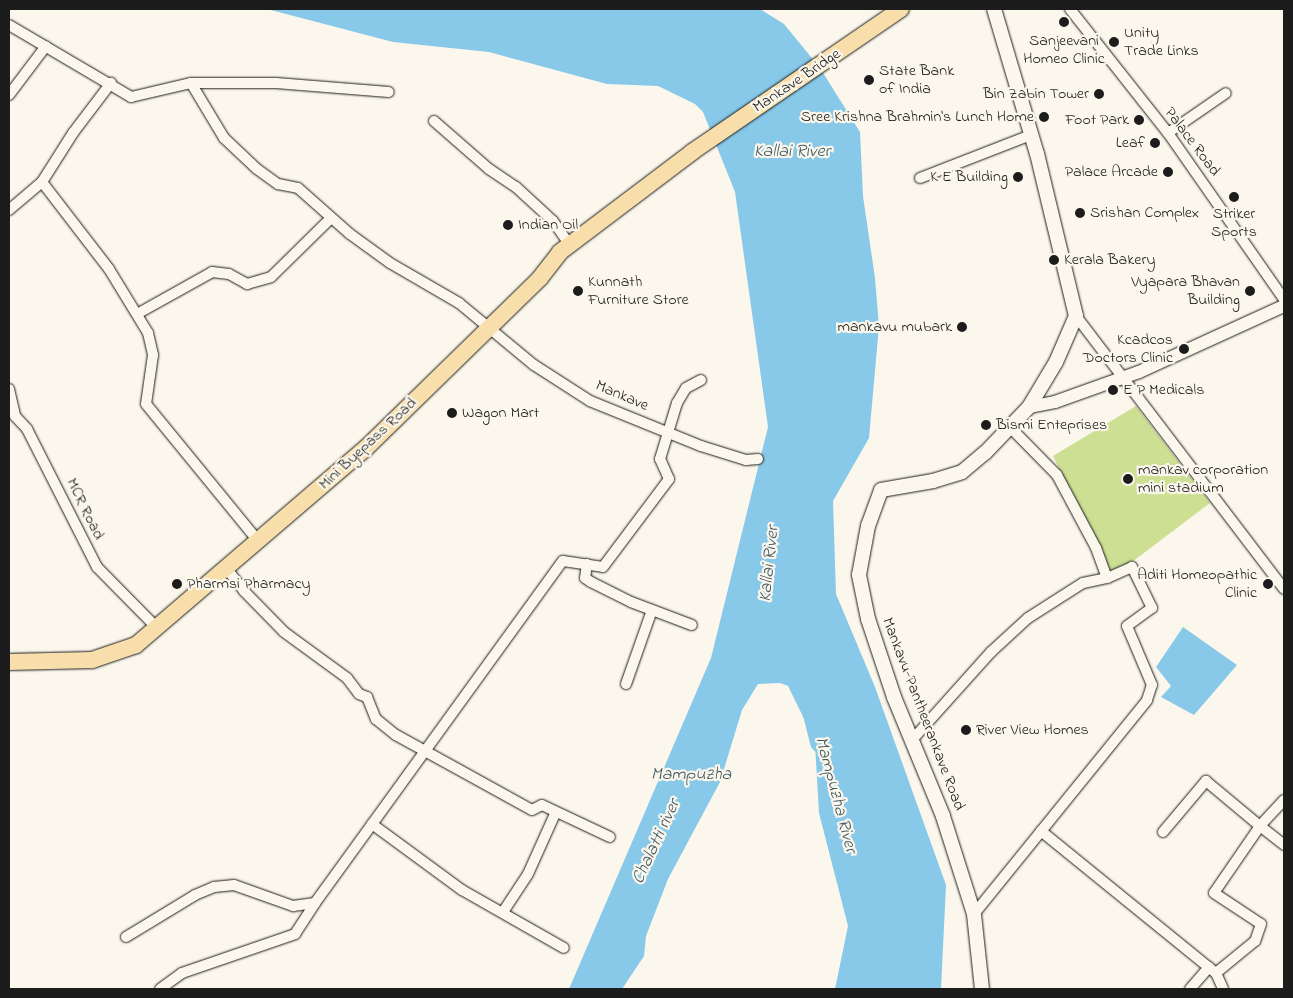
<!DOCTYPE html>
<html>
<head>
<meta charset="utf-8">
<style>
  body { margin:0 }
  #map { position:relative; width:1293px; height:998px; overflow:hidden; background:#fbf7ec; font-family:"Indie Flower",sans-serif }
  div>[style] { position:absolute }
  [style*='--x'] { left:calc(var(--x)*1px); top:calc(var(--y)*1px); width:calc(var(--w)*1px); rotate:calc(var(--a)*1deg) }
  .green>* { inset:0; background:#ccdf93 }
  .water>* { inset:0; background:#88c9e9 }
  .river>* { height:22px; margin:-11px; padding:0 11px; transform-origin:11px; border-radius:11px; background:#88c9e9 }
  .roads { filter:drop-shadow(0 0 1px #1c1c1c) drop-shadow(0 0 1px #1c1c1c) }
  .minor>* { height:10px; margin:-5px; padding:0 5px; transform-origin:5px; border-radius:5px; background:#fbf7ec }
  .tertiary>* { height:12px; margin:-6px; padding:0 6px; transform-origin:6px; border-radius:6px; background:#fbf7ec }
  .secondary>* { height:14px; margin:-7px; padding:0 7px; transform-origin:7px; border-radius:7px; background:#fbf7ec }
  .primary>* { height:16px; margin:-8px; padding:0 8px; transform-origin:8px; border-radius:8px; background:#f8deab }
  .dots>* { width:14px; height:14px; translate:-50% -50%; box-sizing:border-box; border:2px solid #fbf7ec; border-radius:50% }
  span { translate:-50% -50%; white-space:nowrap; text-align:center; line-height:1.15; -webkit-text-stroke:4.5px #fbf7ec; paint-order:stroke }
  .poi-label { font-size:16px; color:#1c1c1c }
  .left { translate:0 -50%; text-align:left }
  .right { translate:-100% -50%; text-align:right }
  .street-label { font-size:16px; color:#1c1c1c }
  .water-label { font-size:18px; color:#425964; font-style:italic }
  .frame { position:absolute; inset:0; border:10px solid #1c1c1c; pointer-events:none }
</style>
</head>
<body>
<div id="map">
  <div class="green">
    <div style="clip-path:polygon(1136px 406px,1210px 503px,1112px 577px,1053px 456px)"></div>
  </div>
  <div class="water">
    <div style="clip-path:polygon(267px 9px,760px 9px,784px 24px,820px 68px,860px 132px,863px 196px,875px 278px,879px 326px,869px 438px,833px 501px,836px 594px,875px 687px,946px 885px,941px 989px,835px 989px,848px 926px,819px 813px,813px 709px,808px 693px,780px 683px,758px 684px,742px 710px,720px 782px,668px 879px,646px 936px,644px 956px,622px 989px,569px 989px,711px 658px,768px 427px,735px 192px,703px 112px,695px 104px,658px 86px,607px 84px,489px 52px,393px 42px)"></div>
    <div style="clip-path:polygon(1183px 627px,1237px 665px,1194px 715px,1161px 697px,1171px 686px,1156px 667px)"></div>
  </div>
  <div class="river">
    <div style="--x:789;--y:663;--w:57;--a:63.9"></div>
    <div style="--x:814;--y:714;--w:29;--a:76"></div>
  </div>
  <div class="roads">
    <div class="minor">
      <div style="--x:1070;--y:9;--w:158;--a:51.7"></div>
      <div style="--x:1168;--y:133;--w:203;--a:55.1"></div>
      <div style="--x:9;--y:25;--w:142;--a:30.5"></div>
      <div style="--x:131;--y:97;--w:62;--a:-13.1"></div>
      <div style="--x:191;--y:83;--w:85;--a:0"></div>
      <div style="--x:276;--y:83;--w:113;--a:4.6"></div>
      <div style="--x:191;--y:83;--w:64;--a:59"></div>
      <div style="--x:224;--y:138;--w:45;--a:43.2"></div>
      <div style="--x:257;--y:169;--w:26;--a:36"></div>
      <div style="--x:278;--y:184;--w:20;--a:11"></div>
      <div style="--x:298;--y:188;--w:69;--a:41.5"></div>
      <div style="--x:350;--y:234;--w:49;--a:35.9"></div>
      <div style="--x:390;--y:263;--w:80;--a:30.1"></div>
      <div style="--x:459;--y:303;--w:97;--a:39.6"></div>
      <div style="--x:534;--y:365;--w:67;--a:32.7"></div>
      <div style="--x:590;--y:401;--w:120;--a:22.1"></div>
      <div style="--x:701;--y:446;--w:47;--a:17.3"></div>
      <div style="--x:746;--y:460;--w:12;--a:-5"></div>
      <div style="--x:9;--y:95;--w:61;--a:-52.9"></div>
      <div style="--x:434;--y:121;--w:73;--a:41.1"></div>
      <div style="--x:489;--y:169;--w:32;--a:34"></div>
      <div style="--x:516;--y:187;--w:50;--a:42.6"></div>
      <div style="--x:553;--y:221;--w:29;--a:55"></div>
      <div style="--x:1168;--y:133;--w:70;--a:-34.6"></div>
      <div style="--x:920;--y:178;--w:119;--a:-21.2"></div>
      <div style="--x:42;--y:182;--w:110;--a:52.4"></div>
      <div style="--x:109;--y:269;--w:75;--a:58.6"></div>
      <div style="--x:148;--y:333;--w:23;--a:77"></div>
      <div style="--x:153;--y:355;--w:49;--a:98.1"></div>
      <div style="--x:146;--y:404;--w:178;--a:50.7"></div>
      <div style="--x:9;--y:210;--w:43;--a:-40.3"></div>
      <div style="--x:42;--y:182;--w:58;--a:-57.7"></div>
      <div style="--x:73;--y:133;--w:63;--a:-52.8"></div>
      <div style="--x:137;--y:314;--w:86;--a:-29.2"></div>
      <div style="--x:212;--y:272;--w:17;--a:7"></div>
      <div style="--x:229;--y:274;--w:21;--a:29"></div>
      <div style="--x:247;--y:284;--w:25;--a:-16"></div>
      <div style="--x:271;--y:277;--w:84;--a:-44.5"></div>
      <div style="--x:1076;--y:316;--w:343;--a:52.7"></div>
      <div style="--x:9;--y:389;--w:28;--a:77"></div>
      <div style="--x:15;--y:416;--w:18;--a:47"></div>
      <div style="--x:27;--y:429;--w:155;--a:63.1"></div>
      <div style="--x:97;--y:567;--w:86;--a:45.5"></div>
      <div style="--x:587;--y:564;--w:14;--a:98"></div>
      <div style="--x:585;--y:578;--w:7;--a:34"></div>
      <div style="--x:591;--y:582;--w:45;--a:26.6"></div>
      <div style="--x:631;--y:602;--w:65;--a:20.7"></div>
      <div style="--x:227;--y:569;--w:28;--a:52"></div>
      <div style="--x:244;--y:591;--w:57;--a:45.7"></div>
      <div style="--x:284;--y:632;--w:78;--a:36.1"></div>
      <div style="--x:347;--y:678;--w:20;--a:53"></div>
      <div style="--x:359;--y:694;--w:9;--a:21"></div>
      <div style="--x:367;--y:697;--w:24;--a:68"></div>
      <div style="--x:376;--y:719;--w:26;--a:39"></div>
      <div style="--x:396;--y:735;--w:155;--a:28.9"></div>
      <div style="--x:532;--y:810;--w:11;--a:-27"></div>
      <div style="--x:542;--y:805;--w:75;--a:25.2"></div>
      <div style="--x:626;--y:684;--w:78;--a:-70.6"></div>
      <div style="--x:912;--y:740;--w:118;--a:-48.1"></div>
      <div style="--x:991;--y:652;--w:50;--a:-42.6"></div>
      <div style="--x:1028;--y:618;--w:65;--a:-32.5"></div>
      <div style="--x:1083;--y:583;--w:25;--a:-12"></div>
      <div style="--x:1107;--y:578;--w:32;--a:-110"></div>
      <div style="--x:1096;--y:548;--w:83;--a:-118.1"></div>
      <div style="--x:1057;--y:475;--w:67;--a:-134.4"></div>
      <div style="--x:1284;--y:800;--w:35;--a:133"></div>
      <div style="--x:1260;--y:826;--w:31;--a:38"></div>
      <div style="--x:372;--y:824;--w:112;--a:36.3"></div>
      <div style="--x:462;--y:890;--w:117;--a:29.6"></div>
      <div style="--x:1041;--y:831;--w:225;--a:39.1"></div>
      <div style="--x:1216;--y:973;--w:17;--a:66"></div>
      <div style="--x:1163;--y:832;--w:67;--a:-49.9"></div>
      <div style="--x:1206;--y:781;--w:70;--a:39.8"></div>
      <div style="--x:1260;--y:826;--w:81;--a:124.5"></div>
      <div style="--x:1214;--y:893;--w:56;--a:33.4"></div>
      <div style="--x:1261;--y:924;--w:18;--a:109"></div>
      <div style="--x:1255;--y:941;--w:50;--a:140.6"></div>
      <div style="--x:503;--y:912;--w:45;--a:-56.7"></div>
      <div style="--x:528;--y:874;--w:66;--a:-65.8"></div>
      <div style="--x:974;--y:914;--w:275;--a:-51"></div>
      <div style="--x:1147;--y:700;--w:16;--a:-72"></div>
      <div style="--x:1152;--y:685;--w:64;--a:-113"></div>
      <div style="--x:1127;--y:626;--w:31;--a:-36"></div>
      <div style="--x:1152;--y:608;--w:46;--a:-116"></div>
      <div style="--x:1132;--y:567;--w:27;--a:156"></div>
      <div style="--x:126;--y:937;--w:81;--a:-31.3"></div>
      <div style="--x:195;--y:895;--w:21;--a:-23"></div>
      <div style="--x:214;--y:887;--w:20;--a:-6"></div>
      <div style="--x:234;--y:885;--w:63;--a:19.6"></div>
      <div style="--x:293;--y:906;--w:22;--a:-8"></div>
      <div style="--x:160;--y:989;--w:27;--a:-36"></div>
      <div style="--x:182;--y:973;--w:120;--a:-19"></div>
      <div style="--x:295;--y:934;--w:37;--a:-57"></div>
      <div style="--x:315;--y:903;--w:422;--a:-54.1"></div>
      <div style="--x:563;--y:561;--w:40;--a:8.5"></div>
      <div style="--x:603;--y:567;--w:110;--a:-53.1"></div>
      <div style="--x:669;--y:479;--w:22;--a:-114"></div>
      <div style="--x:660;--y:459;--w:59;--a:-73.1"></div>
      <div style="--x:677;--y:403;--w:17;--a:-59"></div>
      <div style="--x:686;--y:388;--w:17;--a:-28"></div>
      <div style="--x:1190;--y:989;--w:29;--a:-49"></div>
    </div>
    <div class="tertiary">
      <div style="--x:1029;--y:407;--w:26;--a:-11"></div>
      <div style="--x:1055;--y:402;--w:89;--a:-19.7"></div>
      <div style="--x:1139;--y:372;--w:159;--a:-24.5"></div>
    </div>
    <div class="secondary">
      <div style="--x:982;--y:989;--w:75;--a:-96.1"></div>
      <div style="--x:974;--y:914;--w:103;--a:-107.6"></div>
      <div style="--x:943;--y:816;--w:129;--a:-112.4"></div>
      <div style="--x:894;--y:697;--w:82;--a:-108.4"></div>
      <div style="--x:868;--y:619;--w:45;--a:-101.6"></div>
      <div style="--x:859;--y:575;--w:50;--a:-79.6"></div>
      <div style="--x:868;--y:526;--w:38;--a:-70"></div>
      <div style="--x:881;--y:490;--w:53;--a:-9.8"></div>
      <div style="--x:933;--y:481;--w:30;--a:-17"></div>
      <div style="--x:962;--y:472;--w:30;--a:-40"></div>
      <div style="--x:985;--y:453;--w:64;--a:-46.3"></div>
      <div style="--x:1029;--y:407;--w:52;--a:-59"></div>
      <div style="--x:1056;--y:362;--w:50;--a:-66.5"></div>
      <div style="--x:1076;--y:316;--w:167;--a:-103.5"></div>
      <div style="--x:1037;--y:154;--w:151;--a:-106.5"></div>
    </div>
    <div class="primary">
      <div style="--x:9;--y:662;--w:83;--a:-1.4"></div>
      <div style="--x:92;--y:660;--w:46;--a:-18.8"></div>
      <div style="--x:136;--y:645;--w:301;--a:-40.6"></div>
      <div style="--x:365;--y:449;--w:245;--a:-44.3"></div>
      <div style="--x:540;--y:278;--w:33;--a:-52"></div>
      <div style="--x:560;--y:252;--w:166;--a:-37.1"></div>
      <div style="--x:692;--y:152;--w:253;--a:-34.4"></div>
    </div>
  </div>
  <div class="dots">
    <div style="left:1064px;top:22px;background:#1c1c1c"></div>
    <div style="left:1114px;top:42px;background:#1c1c1c"></div>
    <div style="left:869px;top:80px;background:#1c1c1c"></div>
    <div style="left:1099px;top:94px;background:#1c1c1c"></div>
    <div style="left:1044px;top:117px;background:#1c1c1c"></div>
    <div style="left:1139px;top:120px;background:#1c1c1c"></div>
    <div style="left:1155px;top:143px;background:#1c1c1c"></div>
    <div style="left:1168px;top:172px;background:#1c1c1c"></div>
    <div style="left:1018px;top:177px;background:#1c1c1c"></div>
    <div style="left:1234px;top:197px;background:#1c1c1c"></div>
    <div style="left:1080px;top:213px;background:#1c1c1c"></div>
    <div style="left:508px;top:225px;background:#1c1c1c"></div>
    <div style="left:1054px;top:260px;background:#1c1c1c"></div>
    <div style="left:578px;top:291px;background:#1c1c1c"></div>
    <div style="left:1250px;top:291px;background:#1c1c1c"></div>
    <div style="left:962px;top:327px;background:#1c1c1c"></div>
    <div style="left:1184px;top:349px;background:#1c1c1c"></div>
    <div style="left:1113px;top:390px;background:#1c1c1c"></div>
    <div style="left:452px;top:413px;background:#1c1c1c"></div>
    <div style="left:986px;top:425px;background:#1c1c1c"></div>
    <div style="left:1128px;top:479px;background:#1c1c1c"></div>
    <div style="left:177px;top:584px;background:#1c1c1c"></div>
    <div style="left:1268px;top:584px;background:#1c1c1c"></div>
    <div style="left:966px;top:730px;background:#1c1c1c"></div>
  </div>
  <div class="poi-label">
    <span class="left" style="left:1124px;top:42px">Unity<br>Trade Links</span>
    <span style="left:1064px;top:50px">Sanjeevani<br>Homeo Clinic</span>
    <span class="left" style="left:879px;top:80px">State Bank<br>of India</span>
    <span class="right" style="left:1089px;top:94px">Bin Zabin Tower</span>
    <span class="right" style="left:1034px;top:117px">Sree Krishna Brahmin's Lunch Home</span>
    <span class="right" style="left:1129px;top:120px">Foot Park</span>
    <span class="right" style="left:1145px;top:143px">Leaf</span>
    <span class="right" style="left:1158px;top:172px">Palace Arcade</span>
    <span class="right" style="left:1008px;top:177px">K E Building</span>
    <span class="left" style="left:1090px;top:213px">Srishan Complex</span>
    <span style="left:1234px;top:223px">Striker<br>Sports</span>
    <span class="left" style="left:518px;top:225px">Indian Oil</span>
    <span class="left" style="left:1064px;top:260px">Kerala Bakery</span>
    <span class="left" style="left:588px;top:291px">Kunnath<br>Furniture Store</span>
    <span class="right" style="left:1240px;top:291px">Vyapara Bhavan<br>Building</span>
    <span class="right" style="left:952px;top:327px">mankavu mubark</span>
    <span class="right" style="left:1173px;top:349px">Kcadcos<br>Doctors Clinic</span>
    <span class="left" style="left:1123px;top:390px">E P Medicals</span>
    <span class="left" style="left:462px;top:413px">Wagon Mart</span>
    <span class="left" style="left:996px;top:425px">Bismi Enteprises</span>
    <span class="left" style="left:1138px;top:479px">mankav corporation<br>mini stadium</span>
    <span class="right" style="left:1257px;top:584px">Aditi Homeopathic<br>Clinic</span>
    <span class="left" style="left:187px;top:584px">Pharmsi Pharmacy</span>
    <span class="left" style="left:976px;top:730px">River View Homes</span>
  </div>
  <div class="street-label">
    <span style="left:797px;top:81px;rotate:-34deg">Mankave Bridge</span>
    <span style="left:1192px;top:142px;rotate:53deg">Palace Road</span>
    <span style="left:622px;top:396px;rotate:23deg">Mankave</span>
    <span style="left:368px;top:444px;rotate:-43deg">Mini Byepass Road</span>
    <span style="left:85px;top:509px;rotate:64deg">MCR Road</span>
    <span style="left:923px;top:714px;rotate:69deg">Mankavu-Pantheerankave Road</span>
  </div>
  <div class="water-label">
    <span style="left:792px;top:152px">Kallai River</span>
    <span style="left:770px;top:564px;rotate:-84deg">Kallai River</span>
    <span style="left:691px;top:775px">Mampuzha</span>
    <span style="left:835px;top:795px;rotate:75deg">Mampuzha River</span>
    <span style="left:657px;top:842px;rotate:-65deg">Chalatti river</span>
  </div>
  <div class="frame"></div>
</div>
</body>
</html>
